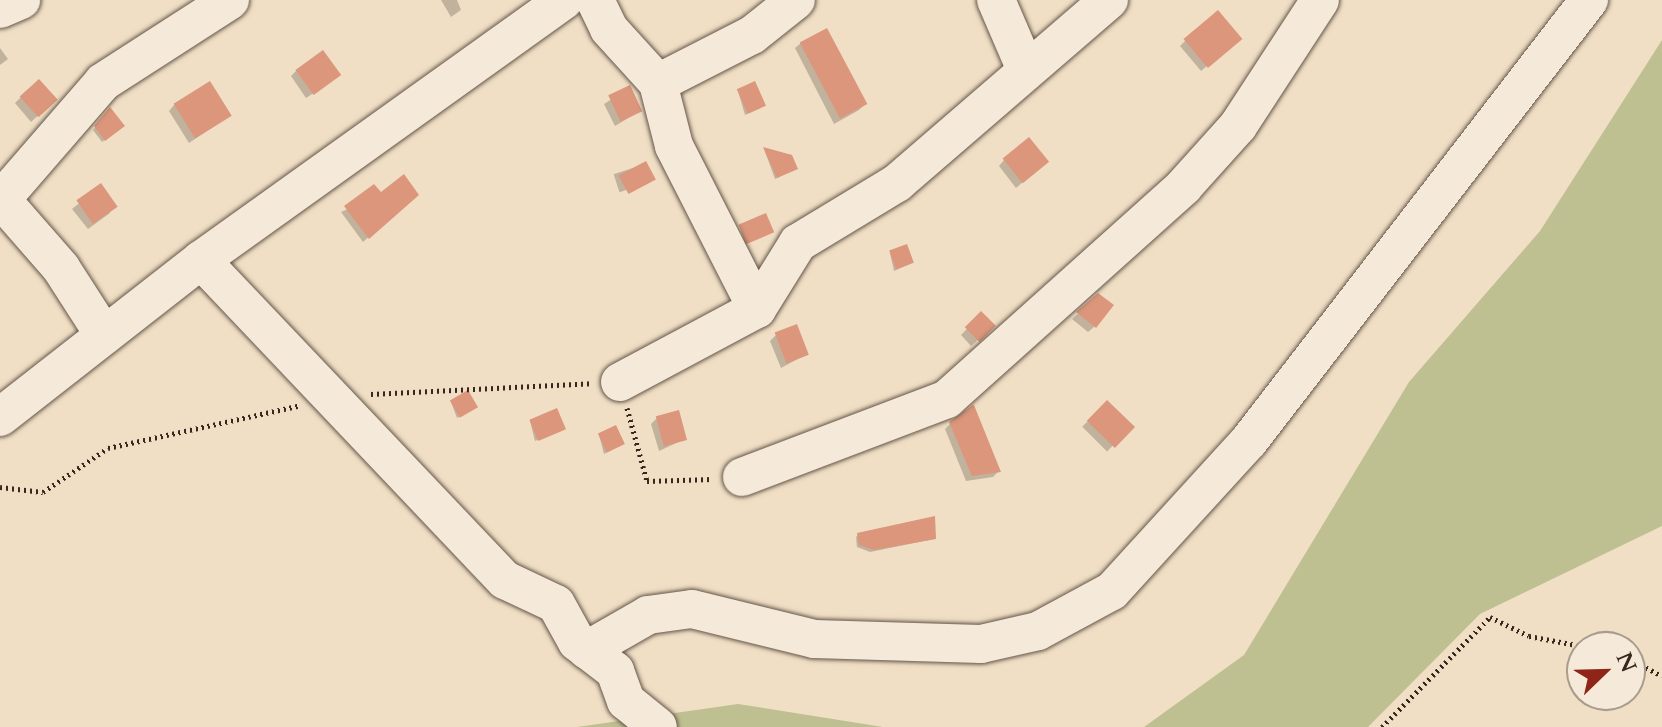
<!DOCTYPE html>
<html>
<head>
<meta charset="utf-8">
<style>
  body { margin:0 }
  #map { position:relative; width:1662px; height:727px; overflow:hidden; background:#f0dfc5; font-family:Cardo,serif }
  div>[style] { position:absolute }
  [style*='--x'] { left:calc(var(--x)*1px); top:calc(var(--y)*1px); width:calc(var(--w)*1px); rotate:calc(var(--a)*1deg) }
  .green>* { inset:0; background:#bec091 }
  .shadow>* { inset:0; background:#0003; transform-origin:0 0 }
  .building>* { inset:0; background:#db967b; transform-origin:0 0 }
  .path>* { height:5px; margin-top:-2.5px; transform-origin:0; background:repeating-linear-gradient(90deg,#36271f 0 2px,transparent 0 6px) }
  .roads { filter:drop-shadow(0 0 2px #645548) drop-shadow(0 0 2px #645548) }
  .minor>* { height:38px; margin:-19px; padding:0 19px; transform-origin:19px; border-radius:19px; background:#f5ead9 }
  span { translate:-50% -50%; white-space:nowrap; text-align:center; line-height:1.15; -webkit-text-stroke:6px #f5ead9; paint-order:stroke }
  .north { position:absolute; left:1566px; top:631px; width:80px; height:80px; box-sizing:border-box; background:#f5ead9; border:2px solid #a99c8f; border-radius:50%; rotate:67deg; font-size:22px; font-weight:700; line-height:32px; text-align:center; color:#36271f }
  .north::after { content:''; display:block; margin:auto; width:28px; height:36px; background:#8f2418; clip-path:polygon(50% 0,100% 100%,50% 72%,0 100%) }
</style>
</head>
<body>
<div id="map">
  <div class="green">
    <div style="clip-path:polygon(1662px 40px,1662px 526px,1480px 614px,1368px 727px,1144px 727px,1244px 655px,1409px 382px,1540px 231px)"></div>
    <div style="clip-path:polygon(738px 704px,883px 727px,577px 727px)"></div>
  </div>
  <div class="shadow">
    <div style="clip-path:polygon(441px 0,457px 0,461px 10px,451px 17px)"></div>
    <div style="clip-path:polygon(1186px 40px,1233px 44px,1201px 71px,1180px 46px)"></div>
    <div style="clip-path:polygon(801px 43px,865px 104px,859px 110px,834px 124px,795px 48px)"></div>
    <div style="clip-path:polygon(0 48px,8px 59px,0 65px)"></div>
    <div style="clip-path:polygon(297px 70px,332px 81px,306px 98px,291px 76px)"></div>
    <div style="clip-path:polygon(629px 88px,640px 111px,615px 126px,604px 104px)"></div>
    <div style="clip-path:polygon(738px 91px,761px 108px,745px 115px)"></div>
    <div style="clip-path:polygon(21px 97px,55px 100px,31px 122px,15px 103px)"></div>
    <div style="clip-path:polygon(174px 105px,229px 116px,189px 143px,169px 111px)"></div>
    <div style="clip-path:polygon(110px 110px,122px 126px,102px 142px,93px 130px)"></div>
    <div style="clip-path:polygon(764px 149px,790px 157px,795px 169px,775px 179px)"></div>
    <div style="clip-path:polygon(1004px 160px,1041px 167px,1016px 188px,999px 166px)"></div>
    <div style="left:645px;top:164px;width:19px;height:33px;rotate:72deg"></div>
    <div style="clip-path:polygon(100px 186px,110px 213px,88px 229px,72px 209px)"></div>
    <div style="clip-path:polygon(416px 194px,363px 242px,341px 212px,380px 195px)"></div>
    <div style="clip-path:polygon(740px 226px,769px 234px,745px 244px)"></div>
    <div style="clip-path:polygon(890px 253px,912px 263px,894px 271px)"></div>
    <div style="clip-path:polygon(1098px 296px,1094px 327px,1088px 332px,1072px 319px)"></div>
    <div style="clip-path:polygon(981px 314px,993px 326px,971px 346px,961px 335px)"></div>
    <div style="clip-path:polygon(776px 335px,807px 354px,781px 368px,770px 341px)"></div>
    <div style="clip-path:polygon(451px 402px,473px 409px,457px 418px)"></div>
    <div style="left:1107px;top:402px;width:35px;height:35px;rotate:45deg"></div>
    <div style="clip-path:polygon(657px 418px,685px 439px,659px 451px,651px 424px)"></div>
    <div style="clip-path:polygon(530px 421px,561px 431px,535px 441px)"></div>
    <div style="clip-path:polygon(951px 423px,999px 471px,993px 477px,966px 481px,945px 429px)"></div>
    <div style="clip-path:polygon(599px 435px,620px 446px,604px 454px)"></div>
    <div style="clip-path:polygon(856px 537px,858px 535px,934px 539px,870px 552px,857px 547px)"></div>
  </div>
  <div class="building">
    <div style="left:1218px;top:10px;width:38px;height:45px;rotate:50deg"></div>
    <div style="left:827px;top:28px;width:86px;height:31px;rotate:62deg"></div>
    <div style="left:323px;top:50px;width:31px;height:34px;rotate:54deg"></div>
    <div style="left:39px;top:79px;width:28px;height:26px;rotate:48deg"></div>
    <div style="left:210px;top:81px;width:41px;height:43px;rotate:58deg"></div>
    <div style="left:755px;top:81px;width:27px;height:20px;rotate:66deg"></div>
    <div style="left:630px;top:85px;width:29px;height:24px;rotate:65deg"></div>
    <div style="clip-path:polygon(110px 107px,125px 126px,105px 141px,94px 126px)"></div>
    <div style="left:1029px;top:137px;width:32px;height:34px;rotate:51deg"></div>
    <div style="clip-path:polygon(763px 147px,792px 155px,798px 169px,777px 178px)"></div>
    <div style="left:646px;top:161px;width:21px;height:31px;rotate:62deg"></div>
    <div style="clip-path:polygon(404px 174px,419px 195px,369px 239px,344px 206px,374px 184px,381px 192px)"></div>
    <div style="left:101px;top:183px;width:29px;height:30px;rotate:55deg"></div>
    <div style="left:766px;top:213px;width:21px;height:30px;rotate:67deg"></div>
    <div style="left:907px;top:244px;width:20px;height:19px;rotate:70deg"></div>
    <div style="clip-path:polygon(1098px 293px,1114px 305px,1096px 328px,1076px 312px)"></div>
    <div style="left:981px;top:311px;width:21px;height:23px;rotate:45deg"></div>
    <div style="left:797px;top:324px;width:33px;height:24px;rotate:69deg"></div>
    <div style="left:468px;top:390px;width:20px;height:21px;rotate:60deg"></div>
    <div style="left:1107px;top:400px;width:39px;height:29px;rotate:44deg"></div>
    <div style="clip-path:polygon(973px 405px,974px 405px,1001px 472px,972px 476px,949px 422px)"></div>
    <div style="left:557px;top:408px;width:23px;height:30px;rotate:67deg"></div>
    <div style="left:679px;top:410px;width:31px;height:24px;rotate:75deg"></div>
    <div style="left:616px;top:425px;width:21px;height:20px;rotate:65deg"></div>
    <div style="clip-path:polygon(935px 516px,936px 539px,874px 550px,859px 545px,857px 533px)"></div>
  </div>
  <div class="path">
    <div style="--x:371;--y:394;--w:221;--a:-2.8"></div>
    <div style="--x:627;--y:408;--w:76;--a:74.7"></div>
    <div style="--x:647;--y:481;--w:66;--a:-1.7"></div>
    <div style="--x:0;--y:487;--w:43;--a:6.6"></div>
    <div style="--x:43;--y:492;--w:78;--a:-34.1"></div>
    <div style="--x:108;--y:448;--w:195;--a:-12.5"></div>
    <div style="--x:1630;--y:659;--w:36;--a:28"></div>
    <div style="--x:1382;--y:727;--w:154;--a:-45.5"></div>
    <div style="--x:1490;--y:617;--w:43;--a:26"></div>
    <div style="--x:1529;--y:636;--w:59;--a:10.7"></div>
  </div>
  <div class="roads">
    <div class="minor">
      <div style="--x:595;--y:0;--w:32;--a:64"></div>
      <div style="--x:609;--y:29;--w:73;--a:47.8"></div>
      <div style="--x:658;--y:83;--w:65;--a:75.7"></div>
      <div style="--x:674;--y:146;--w:183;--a:63"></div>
      <div style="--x:996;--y:0;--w:76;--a:66.8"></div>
      <div style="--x:0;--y:9;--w:23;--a:-23"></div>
      <div style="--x:658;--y:83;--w:106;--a:-27.1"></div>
      <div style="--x:752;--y:35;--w:56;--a:-38.5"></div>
      <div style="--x:0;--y:198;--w:93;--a:48.9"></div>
      <div style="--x:61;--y:268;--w:80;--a:57.3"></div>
      <div style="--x:0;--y:201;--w:157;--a:-49.1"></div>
      <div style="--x:103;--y:82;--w:151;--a:-32.8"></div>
      <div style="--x:201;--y:260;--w:441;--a:46.5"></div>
      <div style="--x:505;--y:580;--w:56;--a:25.2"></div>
      <div style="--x:556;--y:604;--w:43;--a:61.1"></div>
      <div style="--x:577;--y:642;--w:48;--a:37.3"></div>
      <div style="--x:615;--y:671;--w:32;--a:70"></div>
      <div style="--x:626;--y:701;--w:41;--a:39.1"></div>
      <div style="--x:620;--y:382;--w:155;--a:-28.1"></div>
      <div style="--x:757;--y:309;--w:78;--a:-58.2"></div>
      <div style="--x:798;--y:243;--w:116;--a:-31.2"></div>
      <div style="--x:897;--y:183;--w:280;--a:-40.8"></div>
      <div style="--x:0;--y:417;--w:255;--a:-38"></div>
      <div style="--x:201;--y:260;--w:447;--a:-35.6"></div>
      <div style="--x:742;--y:477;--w:219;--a:-20.8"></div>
      <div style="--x:947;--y:399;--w:319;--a:-41.9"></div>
      <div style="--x:1184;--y:186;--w:81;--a:-48"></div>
      <div style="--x:1238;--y:126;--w:150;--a:-56.9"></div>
      <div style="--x:587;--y:650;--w:70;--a:-29.8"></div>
      <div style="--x:648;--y:615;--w:44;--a:-7.8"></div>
      <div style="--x:692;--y:609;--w:126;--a:13.8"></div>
      <div style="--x:814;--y:639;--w:167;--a:1.7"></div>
      <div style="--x:981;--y:644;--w:58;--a:-12.8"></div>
      <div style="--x:1038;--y:631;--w:84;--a:-28.4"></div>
      <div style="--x:1112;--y:591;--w:203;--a:-47.6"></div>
      <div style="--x:1249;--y:441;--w:557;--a:-52.37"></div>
    </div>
  </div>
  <div class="north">N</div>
</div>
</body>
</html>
